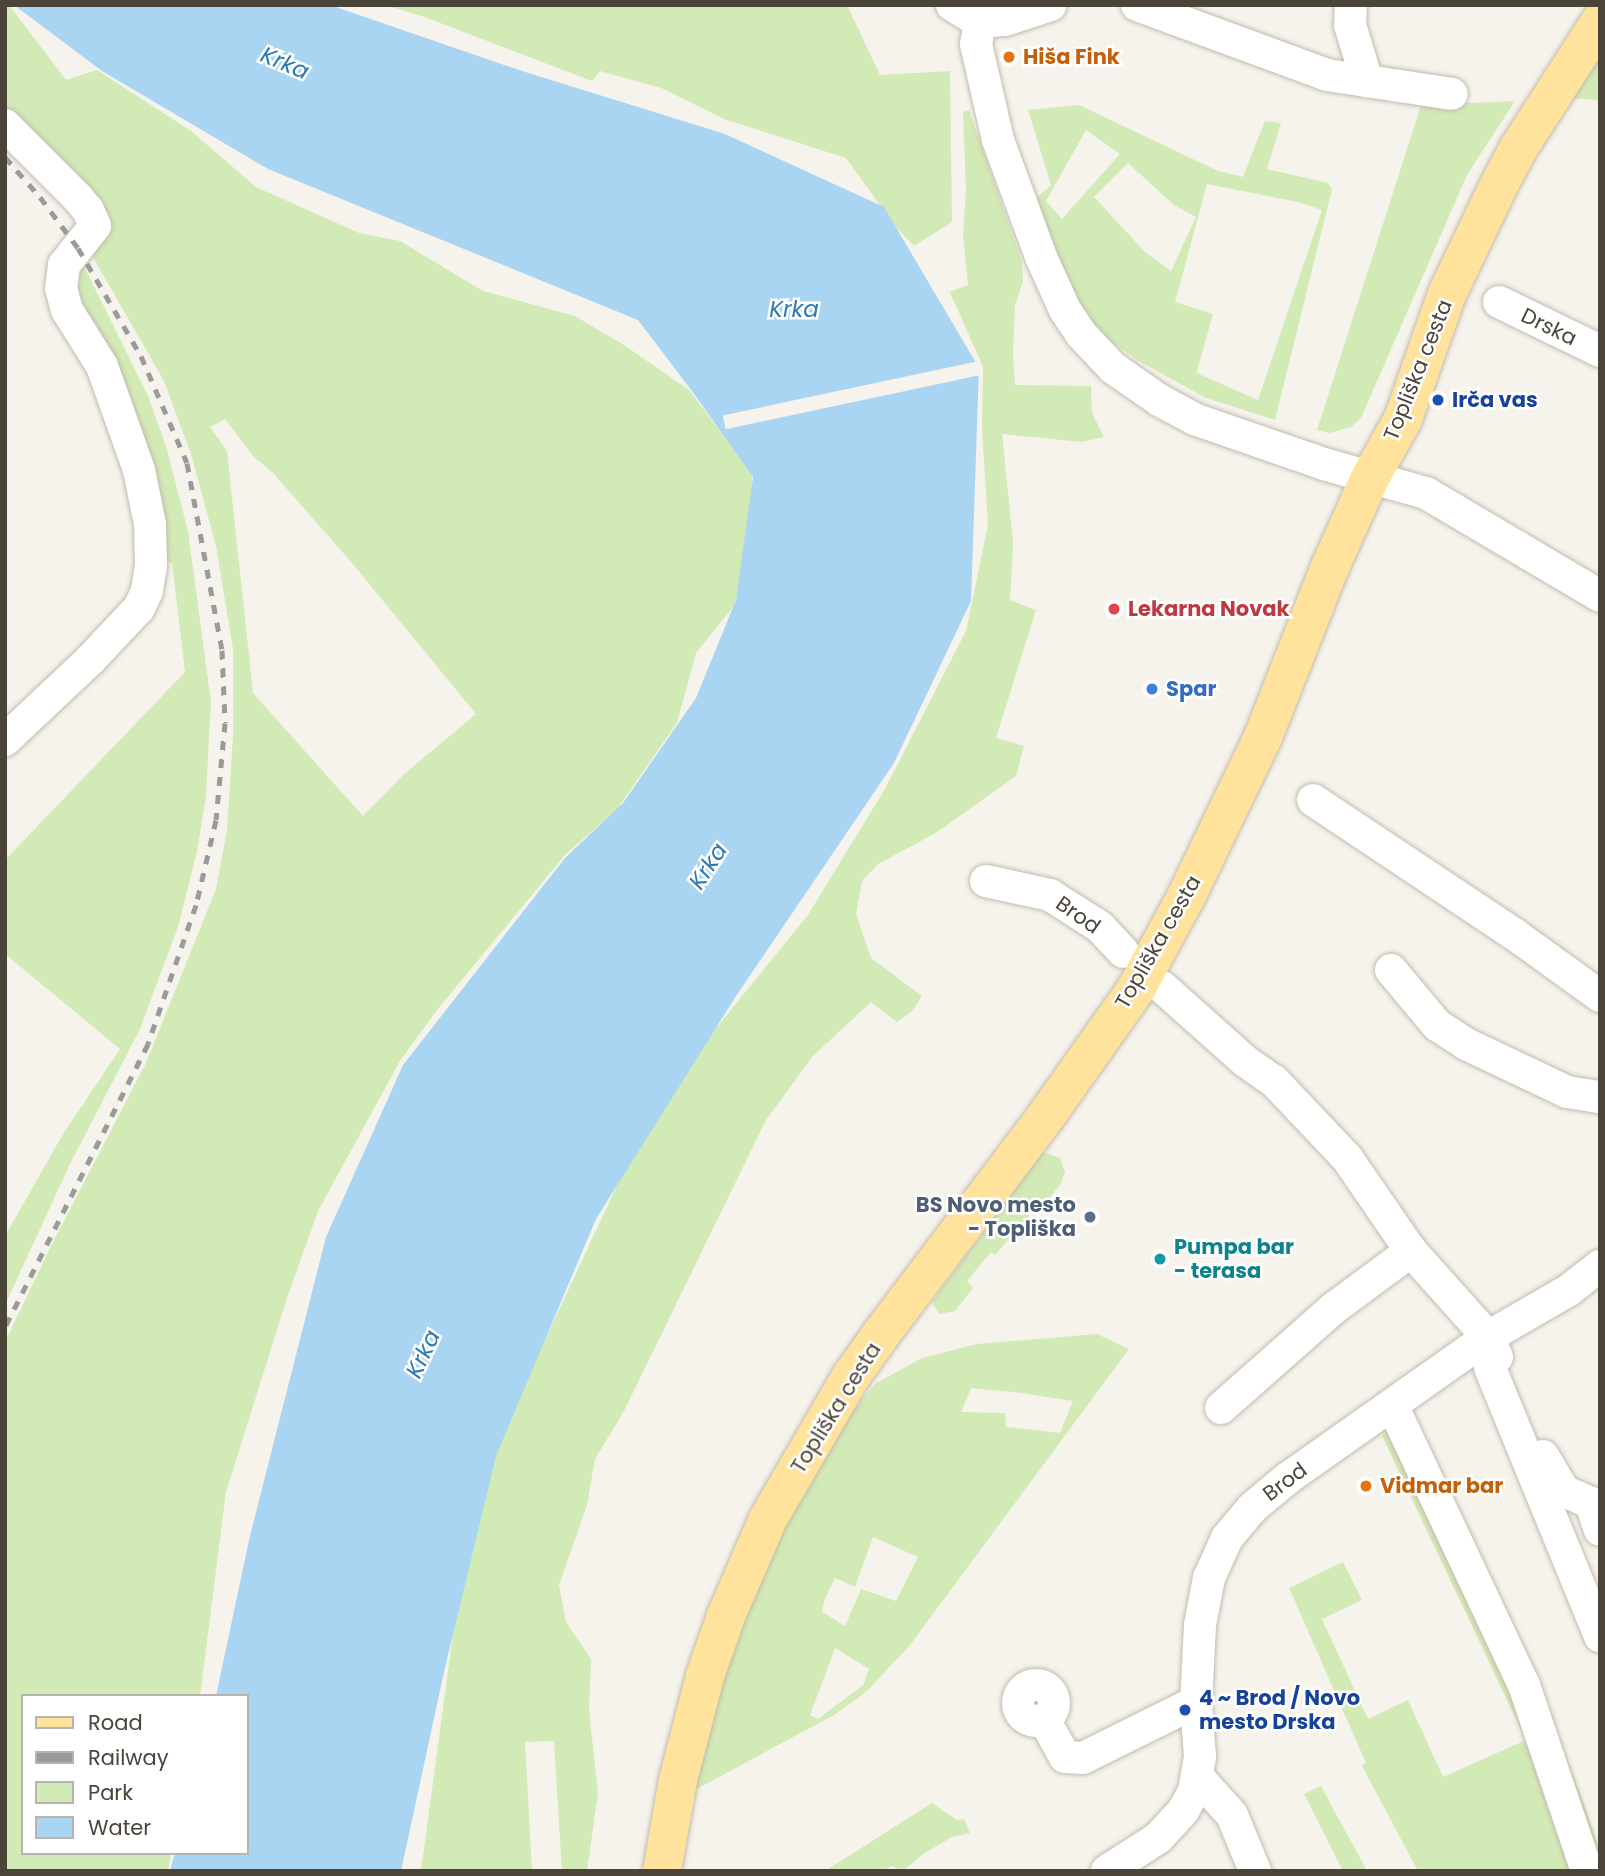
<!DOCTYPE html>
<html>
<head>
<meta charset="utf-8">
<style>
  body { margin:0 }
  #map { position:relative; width:1605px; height:1876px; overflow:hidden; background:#f6f3ec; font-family:Poppins,sans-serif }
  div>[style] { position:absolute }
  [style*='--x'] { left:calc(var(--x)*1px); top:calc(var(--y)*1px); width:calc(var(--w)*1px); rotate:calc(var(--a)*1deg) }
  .green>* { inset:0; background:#d2eab5 }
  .water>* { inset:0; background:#a9d4f2 }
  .pier>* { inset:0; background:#f6f3ec; transform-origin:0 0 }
  .roads { filter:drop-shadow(0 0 2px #c2bbae) drop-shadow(0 0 2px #c2bbae) }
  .minor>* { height:32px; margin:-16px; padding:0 16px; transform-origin:16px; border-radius:16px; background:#fff }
  .minor>.ring { margin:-16px; padding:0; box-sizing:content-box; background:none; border:32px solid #fff; border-radius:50% }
  .major>* { height:38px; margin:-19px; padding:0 19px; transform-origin:19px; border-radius:19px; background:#ffe39c }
  .rail>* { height:5px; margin-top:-2.5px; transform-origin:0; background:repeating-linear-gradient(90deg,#9a9a9a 0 9px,transparent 0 18px) }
  .dots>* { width:19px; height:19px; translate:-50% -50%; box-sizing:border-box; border:4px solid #fff; border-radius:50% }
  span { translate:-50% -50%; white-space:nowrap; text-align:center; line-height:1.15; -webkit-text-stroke:5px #fff; paint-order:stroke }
  .food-label { font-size:21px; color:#c56008; font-weight:700 }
  .left { translate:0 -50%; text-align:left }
  .street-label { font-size:21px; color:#4b4439 }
  .transit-label { font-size:21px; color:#164399; font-weight:700 }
  .health-label { font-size:21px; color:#be3a42; font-weight:700 }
  .shop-label { font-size:21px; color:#366cbe; font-weight:700 }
  .service-label { font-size:21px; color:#4e5e75; font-weight:700 }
  .right { translate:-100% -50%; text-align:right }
  .culture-label { font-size:21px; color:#0d838f; font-weight:700 }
  .water-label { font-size:23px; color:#2e7ab2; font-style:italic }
  .frame { position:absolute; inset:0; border:7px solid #4b4439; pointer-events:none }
  .legend { position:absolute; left:21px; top:1694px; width:228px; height:161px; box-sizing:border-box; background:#fff; border:2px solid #b7b4b0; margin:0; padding:9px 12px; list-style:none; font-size:21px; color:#4b4439 }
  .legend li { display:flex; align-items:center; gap:14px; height:35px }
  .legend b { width:35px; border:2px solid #b7b4b0 }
</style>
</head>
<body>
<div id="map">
  <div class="green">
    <div style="clip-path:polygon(evenodd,5px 5px,9px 5px,66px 80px,97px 70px,191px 131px,256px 187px,359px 233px,400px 241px,483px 291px,575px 316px,624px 345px,689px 390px,752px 473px,752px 534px,734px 606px,696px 653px,677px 723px,617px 809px,565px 855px,437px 1010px,400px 1061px,318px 1211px,287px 1298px,226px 1492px,200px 1696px,23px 1696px,23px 1853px,171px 1853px,168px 1871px,5px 1871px,5px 1342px,52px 1244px,146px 1063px,216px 889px,227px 830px,233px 735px,233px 649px,216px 546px,191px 454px,164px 381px,90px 252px,104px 228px,5px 111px,5px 5px,225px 419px,253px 456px,273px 473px,352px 563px,476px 714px,403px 775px,363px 816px,253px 693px,227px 451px,210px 427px,225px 419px)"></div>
    <div style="clip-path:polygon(385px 5px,847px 5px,880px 75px,950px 71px,952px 222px,914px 246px,895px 226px,846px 158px,724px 119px,661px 88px,600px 71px,592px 81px,422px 16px)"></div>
    <div style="clip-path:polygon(1600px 50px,1600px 100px,1571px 98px)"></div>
    <div style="clip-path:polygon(1423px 99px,1471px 103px,1515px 101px,1467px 175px,1361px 418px,1351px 427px,1329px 433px,1317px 430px)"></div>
    <div style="clip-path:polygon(evenodd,1079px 105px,1218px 171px,1243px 177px,1265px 121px,1281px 123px,1267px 169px,1328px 183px,1332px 189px,1275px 420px,1206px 398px,1137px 360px,1108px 339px,1076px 308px,1031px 203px,1051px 185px,1028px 110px,1079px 105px,1086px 130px,1120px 154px,1062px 219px,1046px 201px,1086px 130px,1079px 105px,1128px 163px,1174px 205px,1196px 217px,1171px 271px,1145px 252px,1094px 197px,1128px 163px,1079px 105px,1207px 184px,1298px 202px,1322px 210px,1258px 400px,1199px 374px,1197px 371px,1213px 314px,1175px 302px,1207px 184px)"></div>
    <div style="clip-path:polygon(969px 110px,1022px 262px,1023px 281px,1015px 305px,1013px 356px,1015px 385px,1091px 386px,1092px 413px,1104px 437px,1082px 442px,1002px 434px,1013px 543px,1010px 600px,1036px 610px,996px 738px,1024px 746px,1016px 776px,934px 834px,878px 864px,862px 881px,856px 914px,871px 958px,922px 996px,912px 1011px,897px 1022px,871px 1002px,813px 1056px,766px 1120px,624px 1411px,595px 1459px,587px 1505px,559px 1585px,566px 1622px,591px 1659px,589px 1710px,598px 1793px,587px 1871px,562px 1871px,554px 1741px,525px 1742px,532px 1871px,421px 1871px,458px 1597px,481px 1489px,516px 1402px,656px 1102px,808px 915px,886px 787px,966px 631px,988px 525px,982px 429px,983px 367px,950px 292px,968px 285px,963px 236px,966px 190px,963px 112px)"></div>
    <div style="clip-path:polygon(80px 258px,148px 396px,166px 446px,188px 531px,211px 702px,206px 796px,197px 851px,178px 927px,140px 1029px,70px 1164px,5px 1305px,5px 1236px,63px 1134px,120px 1049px,5px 954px,5px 860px,185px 672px,172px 563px,161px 561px,68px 285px)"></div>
    <div style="clip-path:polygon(1043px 1152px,1060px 1158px,1065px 1172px,1061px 1183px,1046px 1203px,1038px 1197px,1033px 1204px,1036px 1208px,995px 1255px,991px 1252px,967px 1281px,973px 1288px,955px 1311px,939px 1314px,932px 1302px)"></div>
    <div style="clip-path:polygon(evenodd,1097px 1334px,1129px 1349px,910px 1645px,867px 1691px,834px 1715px,693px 1791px,718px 1690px,764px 1567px,825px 1452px,845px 1420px,875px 1384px,922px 1358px,977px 1344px,1097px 1334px,971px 1388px,1022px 1393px,1073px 1401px,1060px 1433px,1006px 1427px,1005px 1413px,961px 1412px,971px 1388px,1097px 1334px,873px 1537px,918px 1557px,896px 1601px,861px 1589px,845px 1626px,822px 1612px,824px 1601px,835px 1578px,855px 1587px,873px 1537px,1097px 1334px,835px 1648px,869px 1669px,863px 1685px,818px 1719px,810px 1715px,835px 1648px)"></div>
    <div style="clip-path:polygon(1398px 1423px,1509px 1617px,1580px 1792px,1600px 1850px,1600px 1871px,1418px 1871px,1362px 1766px,1366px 1763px,1289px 1588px,1343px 1562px,1362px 1600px,1322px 1619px,1368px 1719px,1408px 1700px,1443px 1777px,1526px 1740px,1382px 1436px)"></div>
    <div style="clip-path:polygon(1321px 1786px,1367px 1871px,1343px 1871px,1304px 1794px)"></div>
    <div style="clip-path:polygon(932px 1803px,957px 1820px,964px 1819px,970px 1833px,952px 1837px,923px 1854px,903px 1871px,892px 1866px,883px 1871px,825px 1871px)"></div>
  </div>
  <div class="water">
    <div style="clip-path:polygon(14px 5px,330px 5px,522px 71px,725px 134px,884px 207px,979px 368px,971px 601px,894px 763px,736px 996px,596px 1219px,496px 1456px,444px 1672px,401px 1871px,170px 1871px,175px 1853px,247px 1853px,247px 1696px,216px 1696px,249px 1540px,326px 1237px,403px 1065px,565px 858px,623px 803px,696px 698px,736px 600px,753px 477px,692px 391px,638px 320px,268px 169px,102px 71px)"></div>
  </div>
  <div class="pier">
    <div style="left:979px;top:361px;width:14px;height:262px;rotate:78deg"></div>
  </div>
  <div class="roads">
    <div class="minor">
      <div style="--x:952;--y:5;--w:33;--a:31"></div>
      <div style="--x:980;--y:22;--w:25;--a:-5"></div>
      <div style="--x:1005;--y:20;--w:48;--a:-18.1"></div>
      <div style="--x:1137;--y:5;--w:202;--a:20.2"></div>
      <div style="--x:1327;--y:75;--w:126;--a:8.6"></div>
      <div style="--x:1351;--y:5;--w:20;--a:93"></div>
      <div style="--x:1350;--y:25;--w:59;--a:73.1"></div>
      <div style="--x:980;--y:22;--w:22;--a:100"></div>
      <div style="--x:976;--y:44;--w:98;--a:77.1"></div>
      <div style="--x:998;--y:140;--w:125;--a:69.8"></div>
      <div style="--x:1041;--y:257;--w:58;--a:65.6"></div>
      <div style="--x:1065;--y:310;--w:29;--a:56"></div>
      <div style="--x:1081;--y:334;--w:47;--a:46.7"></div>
      <div style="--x:1113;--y:368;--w:56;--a:34.8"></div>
      <div style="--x:1159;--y:400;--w:40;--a:28"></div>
      <div style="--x:1194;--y:419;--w:138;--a:19.1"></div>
      <div style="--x:1324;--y:464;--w:106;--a:15.9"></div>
      <div style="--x:1426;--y:493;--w:202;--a:30.6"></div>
      <div style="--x:5;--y:125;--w:102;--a:45"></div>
      <div style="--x:77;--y:197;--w:17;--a:50"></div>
      <div style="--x:88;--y:210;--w:17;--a:66"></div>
      <div style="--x:95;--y:226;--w:50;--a:128.5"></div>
      <div style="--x:64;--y:265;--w:23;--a:97"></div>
      <div style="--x:61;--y:288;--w:23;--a:75"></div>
      <div style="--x:67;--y:310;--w:66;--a:58"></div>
      <div style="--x:102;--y:366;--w:110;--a:70.4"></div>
      <div style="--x:139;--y:470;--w:55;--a:78.5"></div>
      <div style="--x:150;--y:524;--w:41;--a:88.6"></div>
      <div style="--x:151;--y:565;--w:26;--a:99"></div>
      <div style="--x:147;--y:591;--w:19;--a:115"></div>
      <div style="--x:139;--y:608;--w:71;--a:133.3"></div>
      <div style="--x:90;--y:660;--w:117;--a:136.7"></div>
      <div style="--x:1499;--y:302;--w:112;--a:25.9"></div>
      <div style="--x:1313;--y:800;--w:242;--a:33.7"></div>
      <div style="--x:1514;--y:934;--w:106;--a:35.8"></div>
      <div style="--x:986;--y:881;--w:66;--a:12.3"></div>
      <div style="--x:1050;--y:895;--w:59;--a:32.6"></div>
      <div style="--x:1100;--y:927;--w:34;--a:47"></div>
      <div style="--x:1391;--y:970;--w:72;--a:50.1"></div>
      <div style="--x:1437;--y:1025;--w:35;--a:33"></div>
      <div style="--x:1466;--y:1044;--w:112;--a:25.4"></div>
      <div style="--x:1567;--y:1092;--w:33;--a:9"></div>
      <div style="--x:1162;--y:987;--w:111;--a:41.7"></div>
      <div style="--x:1245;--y:1061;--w:35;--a:35"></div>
      <div style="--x:1274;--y:1081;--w:106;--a:46.5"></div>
      <div style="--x:1347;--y:1158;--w:113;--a:55.5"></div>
      <div style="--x:1411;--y:1251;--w:115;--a:48.2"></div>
      <div style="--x:1488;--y:1337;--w:22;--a:66"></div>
      <div style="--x:1490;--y:1368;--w:290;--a:67.7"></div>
      <div style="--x:1393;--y:1407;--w:307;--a:64.8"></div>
      <div style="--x:1524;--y:1685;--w:196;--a:71.3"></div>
      <div style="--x:1221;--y:1408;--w:151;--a:-41.5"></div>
      <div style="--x:1334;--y:1308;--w:96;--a:-36.5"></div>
      <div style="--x:1543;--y:1456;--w:41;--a:59"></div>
      <div style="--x:1564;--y:1491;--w:30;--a:24"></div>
      <div style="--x:1591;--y:1503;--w:28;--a:72"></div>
      <div class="ring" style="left:1018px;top:1685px;width:4px;height:4px"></div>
      <div style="--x:1044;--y:1719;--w:43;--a:61.1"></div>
      <div style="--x:1065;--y:1757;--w:18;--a:3"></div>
      <div style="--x:1083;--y:1758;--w:126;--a:-26.4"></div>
      <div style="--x:1197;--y:1776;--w:52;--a:48.1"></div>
      <div style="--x:1232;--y:1815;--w:61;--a:67.7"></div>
      <div style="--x:1107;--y:1871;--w:61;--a:-32.9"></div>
      <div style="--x:1158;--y:1838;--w:37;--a:-47"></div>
      <div style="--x:1183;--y:1811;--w:23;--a:-61"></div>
      <div style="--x:1194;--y:1791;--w:35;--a:-80"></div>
      <div style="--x:1200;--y:1757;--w:55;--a:-94.2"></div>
      <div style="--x:1196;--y:1702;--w:77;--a:-87"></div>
      <div style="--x:1200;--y:1625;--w:48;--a:-79.2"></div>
      <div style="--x:1209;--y:1578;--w:44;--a:-65.8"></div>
      <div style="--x:1227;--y:1538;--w:39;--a:-50"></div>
      <div style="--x:1252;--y:1508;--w:47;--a:-39.8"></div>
      <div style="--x:1288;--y:1478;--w:245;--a:-35.2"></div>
      <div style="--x:1488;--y:1337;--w:94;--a:-30.1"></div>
      <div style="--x:1569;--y:1290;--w:39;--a:-38"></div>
    </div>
    <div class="major">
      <div style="--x:662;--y:1871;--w:92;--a:-80"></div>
      <div style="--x:678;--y:1780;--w:107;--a:-75.4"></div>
      <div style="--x:705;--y:1676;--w:64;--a:-70.7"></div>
      <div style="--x:726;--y:1616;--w:106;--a:-66.6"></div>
      <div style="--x:768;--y:1519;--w:163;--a:-59.8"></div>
      <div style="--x:850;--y:1378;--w:50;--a:-54.7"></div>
      <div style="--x:879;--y:1337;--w:282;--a:-52.9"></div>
      <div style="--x:1049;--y:1112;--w:151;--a:-54.7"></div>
      <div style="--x:1136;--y:989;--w:107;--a:-61.5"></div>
      <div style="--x:1187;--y:895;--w:175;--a:-64.3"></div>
      <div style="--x:1263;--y:737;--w:183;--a:-68.5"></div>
      <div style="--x:1330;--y:567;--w:98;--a:-65.8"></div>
      <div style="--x:1370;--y:478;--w:68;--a:-60.8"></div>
      <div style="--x:1403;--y:419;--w:133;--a:-70.6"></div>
      <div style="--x:1447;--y:294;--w:116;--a:-64.5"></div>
      <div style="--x:1497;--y:189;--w:45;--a:-62.3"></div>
      <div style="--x:1518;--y:149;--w:151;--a:-57.2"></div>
    </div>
  </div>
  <div class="rail">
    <div style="--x:5;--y:157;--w:53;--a:48.8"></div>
    <div style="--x:40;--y:197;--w:64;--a:53.3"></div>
    <div style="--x:78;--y:248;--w:125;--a:59.7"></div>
    <div style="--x:141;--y:356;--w:116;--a:66.7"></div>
    <div style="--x:187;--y:463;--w:190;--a:79.4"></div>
    <div style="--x:222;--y:650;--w:73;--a:87.6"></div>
    <div style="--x:225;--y:723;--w:97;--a:95.3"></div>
    <div style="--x:216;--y:820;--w:87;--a:103.2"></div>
    <div style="--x:196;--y:905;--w:147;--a:109.1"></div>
    <div style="--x:148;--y:1044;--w:317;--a:116.8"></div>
  </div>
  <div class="dots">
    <div style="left:1009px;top:57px;background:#e8710a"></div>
    <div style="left:1438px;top:400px;background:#1a4fb4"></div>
    <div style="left:1114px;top:609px;background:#e0444e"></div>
    <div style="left:1152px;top:689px;background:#3f7fe0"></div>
    <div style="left:1090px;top:1217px;background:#5c6f8a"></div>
    <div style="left:1160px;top:1259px;background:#0f9aa8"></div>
    <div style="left:1366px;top:1486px;background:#e8710a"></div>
    <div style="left:1185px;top:1710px;background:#1a4fb4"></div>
  </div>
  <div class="food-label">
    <span class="left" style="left:1023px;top:57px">Hiša Fink</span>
    <span class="left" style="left:1380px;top:1486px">Vidmar bar</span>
  </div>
  <div class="street-label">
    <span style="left:1549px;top:327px;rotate:26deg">Drska</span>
    <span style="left:1418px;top:370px;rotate:-68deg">Topliška cesta</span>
    <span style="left:1078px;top:915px;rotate:35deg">Brod</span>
    <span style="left:1158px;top:942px;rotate:-60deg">Topliška cesta</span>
    <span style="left:836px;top:1408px;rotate:-58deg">Topliška cesta</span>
    <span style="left:1285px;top:1482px;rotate:-37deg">Brod</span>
  </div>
  <div class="transit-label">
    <span class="left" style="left:1452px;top:400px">Irča vas</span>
    <span class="left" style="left:1199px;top:1710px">4 ~ Brod / Novo<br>mesto Drska</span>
  </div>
  <div class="health-label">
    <span class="left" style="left:1128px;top:609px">Lekarna Novak</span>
  </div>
  <div class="shop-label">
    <span class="left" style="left:1166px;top:689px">Spar</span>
  </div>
  <div class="service-label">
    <span class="right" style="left:1076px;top:1217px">BS Novo mesto<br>- Topliška</span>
  </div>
  <div class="culture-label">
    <span class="left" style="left:1174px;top:1259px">Pumpa bar<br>- terasa</span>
  </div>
  <div class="water-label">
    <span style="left:285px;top:63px;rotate:23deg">Krka</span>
    <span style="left:794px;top:309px">Krka</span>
    <span style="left:708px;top:866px;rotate:-57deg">Krka</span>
    <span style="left:423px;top:1354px;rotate:-65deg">Krka</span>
  </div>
  <div class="frame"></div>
  <ul class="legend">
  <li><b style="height:9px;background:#ffe39c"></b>Road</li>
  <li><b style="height:9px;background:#9a9a9a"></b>Railway</li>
  <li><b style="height:19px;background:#d2eab5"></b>Park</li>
  <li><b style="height:19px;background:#a9d4f2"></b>Water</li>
  </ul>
</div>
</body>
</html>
